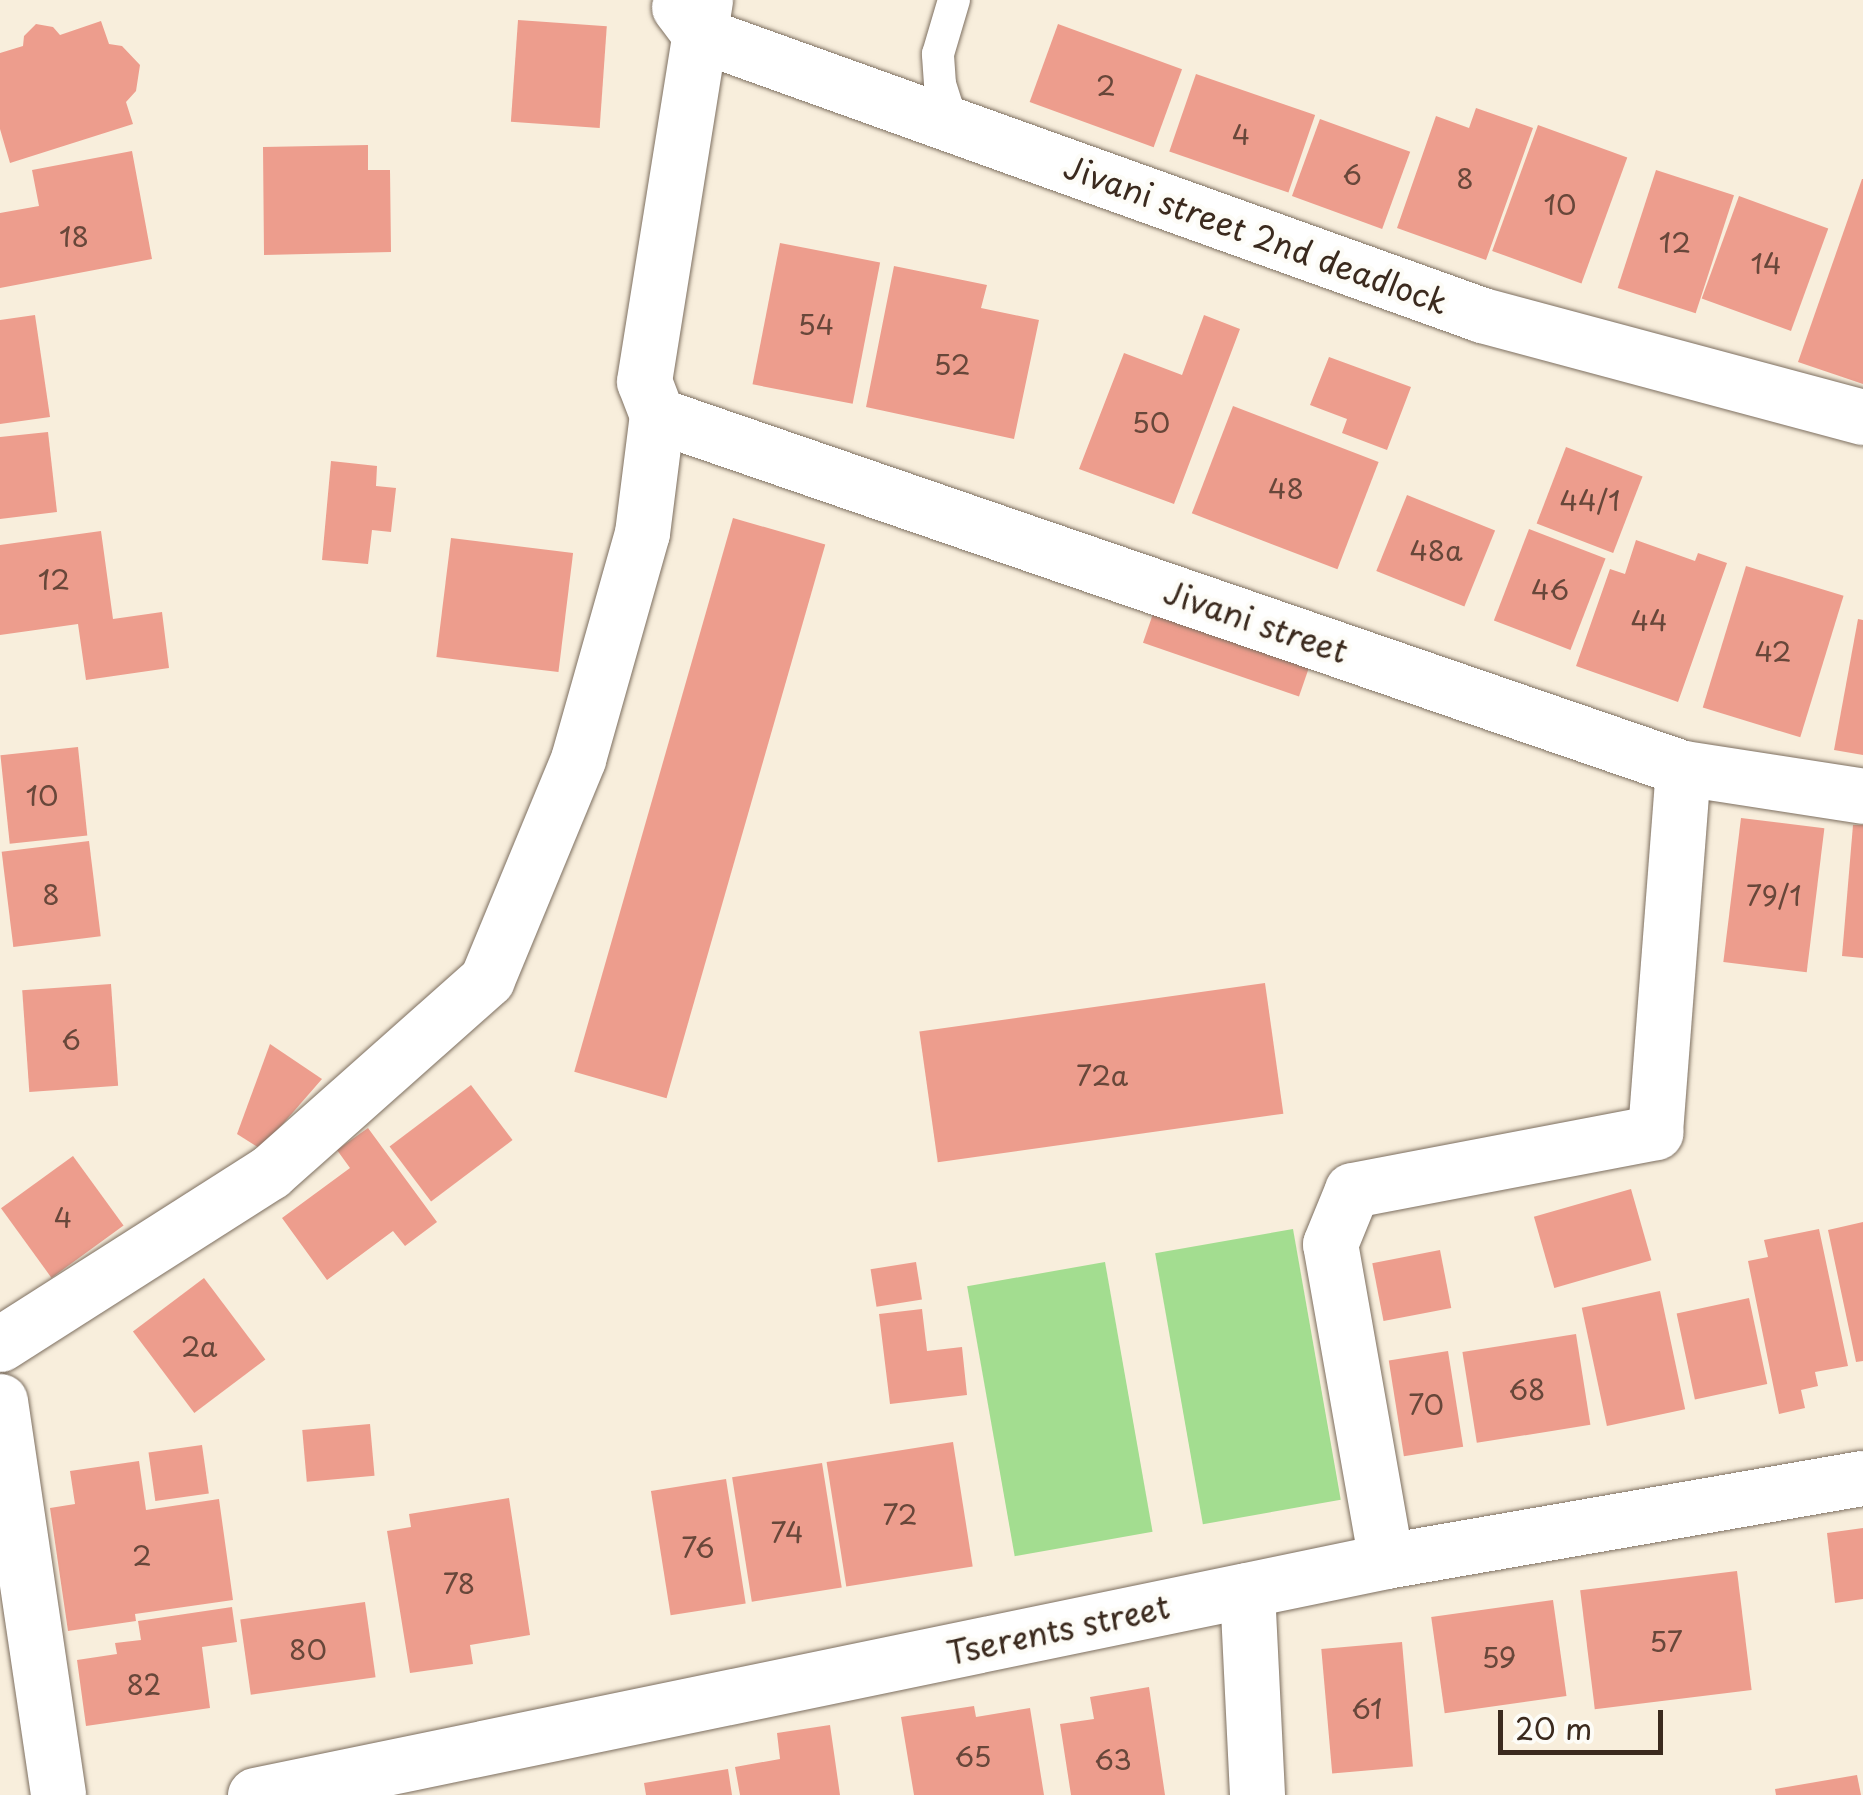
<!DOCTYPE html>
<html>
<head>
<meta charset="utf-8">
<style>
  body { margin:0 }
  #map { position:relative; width:1863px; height:1795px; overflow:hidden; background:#f8eedc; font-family:"Playpen Sans",sans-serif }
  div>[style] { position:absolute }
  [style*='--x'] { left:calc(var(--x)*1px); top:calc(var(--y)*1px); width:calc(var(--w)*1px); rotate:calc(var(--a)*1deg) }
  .green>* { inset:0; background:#a3dd90; transform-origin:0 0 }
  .building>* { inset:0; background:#ed9d8d; transform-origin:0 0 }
  .roads { filter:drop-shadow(0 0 2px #7d6f60) drop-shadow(0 0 2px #7d6f60) }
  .service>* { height:32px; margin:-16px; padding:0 16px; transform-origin:16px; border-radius:16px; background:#fff }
  .minor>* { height:55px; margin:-27.5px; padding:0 27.5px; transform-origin:27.5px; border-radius:27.5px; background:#fff }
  span { translate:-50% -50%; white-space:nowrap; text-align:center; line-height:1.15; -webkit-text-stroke:9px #fdfcf7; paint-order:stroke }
  .number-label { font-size:28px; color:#68473a }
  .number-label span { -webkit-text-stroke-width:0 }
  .street-label { font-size:32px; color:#3b2a1e }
  .scale { position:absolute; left:1498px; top:1710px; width:165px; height:45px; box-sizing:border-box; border:5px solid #3b2a1e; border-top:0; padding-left:12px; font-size:30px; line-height:35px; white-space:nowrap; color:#3b2a1e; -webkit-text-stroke:8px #fdfcf7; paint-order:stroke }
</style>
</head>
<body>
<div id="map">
  <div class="green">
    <div style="left:1293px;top:1229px;width:275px;height:140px;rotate:80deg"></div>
    <div style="left:1105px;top:1262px;width:274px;height:140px;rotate:80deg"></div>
  </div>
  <div class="building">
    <div style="left:518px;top:20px;width:89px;height:102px;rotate:4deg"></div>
    <div style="clip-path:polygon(101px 21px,109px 44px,122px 46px,140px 65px,136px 91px,126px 102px,133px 124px,10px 163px,0 129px,0 53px,23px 46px,24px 36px,36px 24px,53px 27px,60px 35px)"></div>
    <div style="left:1058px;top:24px;width:132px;height:83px;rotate:20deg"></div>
    <div style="left:1196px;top:74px;width:126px;height:82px;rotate:19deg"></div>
    <div style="clip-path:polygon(1476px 108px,1533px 128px,1486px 260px,1397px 228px,1436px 116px,1469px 128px)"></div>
    <div style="left:1320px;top:119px;width:96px;height:82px;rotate:20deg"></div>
    <div style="left:1538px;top:125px;width:95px;height:134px;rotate:20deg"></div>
    <div style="clip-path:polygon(368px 145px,368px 170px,390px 170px,391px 252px,264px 255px,263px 147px)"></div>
    <div style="clip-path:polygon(132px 151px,152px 259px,0 288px,0 213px,39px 206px,32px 170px)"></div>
    <div style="left:1656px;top:170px;width:82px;height:124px;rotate:18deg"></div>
    <div style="clip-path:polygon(1862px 179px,1863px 179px,1863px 384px,1798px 362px)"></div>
    <div style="left:1739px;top:196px;width:95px;height:109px;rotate:20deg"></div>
    <div style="left:780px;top:243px;width:102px;height:144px;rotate:11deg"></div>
    <div style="clip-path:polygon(894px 266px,987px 285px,981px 308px,1039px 320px,1014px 439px,866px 407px)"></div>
    <div style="clip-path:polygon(35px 315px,50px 417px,0 424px,0 320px)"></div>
    <div style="clip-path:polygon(1204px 315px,1240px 329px,1174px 504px,1079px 469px,1124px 353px,1182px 375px)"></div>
    <div style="clip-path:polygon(1329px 357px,1411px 387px,1387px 450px,1342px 433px,1347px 419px,1310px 405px)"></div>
    <div style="left:1233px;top:406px;width:156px;height:115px;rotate:21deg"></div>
    <div style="clip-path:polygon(48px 432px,57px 512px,0 519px,0 437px)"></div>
    <div style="left:1566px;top:447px;width:82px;height:82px;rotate:21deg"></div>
    <div style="clip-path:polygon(331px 461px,377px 466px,376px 486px,396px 488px,391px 532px,372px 530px,368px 564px,322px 560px)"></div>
    <div style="left:1407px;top:495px;width:95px;height:82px;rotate:22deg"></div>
    <div style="left:733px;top:518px;width:96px;height:576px;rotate:16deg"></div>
    <div style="left:1529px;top:529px;width:82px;height:98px;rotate:21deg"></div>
    <div style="clip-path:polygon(101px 531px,113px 619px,162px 612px,169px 668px,86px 680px,78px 624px,0 635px,0 545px)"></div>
    <div style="left:451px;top:538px;width:123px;height:120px;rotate:7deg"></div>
    <div style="clip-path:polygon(1636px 540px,1695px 561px,1698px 553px,1727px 563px,1678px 702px,1576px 666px,1610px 569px,1625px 574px)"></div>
    <div style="left:1746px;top:566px;width:102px;height:148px;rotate:17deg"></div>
    <div style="left:1156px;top:605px;width:165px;height:40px;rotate:19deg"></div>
    <div style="clip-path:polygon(1858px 619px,1863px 620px,1863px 755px,1834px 750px)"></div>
    <div style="left:78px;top:747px;width:89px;height:78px;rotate:84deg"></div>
    <div style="left:1741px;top:818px;width:84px;height:145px;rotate:7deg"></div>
    <div style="clip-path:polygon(1853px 825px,1863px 825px,1863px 958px,1842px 956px)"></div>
    <div style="left:89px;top:841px;width:96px;height:88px;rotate:83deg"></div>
    <div style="left:1265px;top:983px;width:132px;height:349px;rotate:82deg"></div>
    <div style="left:111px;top:984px;width:102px;height:89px;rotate:86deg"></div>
    <div style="clip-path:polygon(270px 1044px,322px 1079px,261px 1149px,237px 1134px)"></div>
    <div style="left:471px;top:1085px;width:69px;height:102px;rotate:53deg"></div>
    <div style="clip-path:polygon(368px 1128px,437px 1222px,405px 1246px,393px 1231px,327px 1280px,282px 1218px,350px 1168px,337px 1150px)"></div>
    <div style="left:73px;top:1156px;width:86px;height:89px;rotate:54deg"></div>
    <div style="left:1631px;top:1189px;width:74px;height:101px;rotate:74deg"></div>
    <div style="clip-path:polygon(1863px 1222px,1863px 1361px,1856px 1362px,1828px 1230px)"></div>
    <div style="clip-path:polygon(1819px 1229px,1848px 1366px,1815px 1372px,1818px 1386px,1801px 1390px,1805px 1408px,1779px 1414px,1748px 1261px,1768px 1257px,1764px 1240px)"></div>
    <div style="left:1440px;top:1250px;width:59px;height:69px;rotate:79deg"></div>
    <div style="left:916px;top:1262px;width:38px;height:46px;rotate:81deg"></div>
    <div style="left:204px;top:1278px;width:102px;height:89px;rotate:53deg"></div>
    <div style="left:1660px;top:1291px;width:121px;height:80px;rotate:78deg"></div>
    <div style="left:1749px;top:1298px;width:88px;height:74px;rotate:78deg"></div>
    <div style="clip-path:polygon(922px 1309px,927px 1351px,962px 1347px,967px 1395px,890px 1404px,879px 1314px)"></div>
    <div style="left:1576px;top:1334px;width:92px;height:115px;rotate:81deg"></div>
    <div style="left:1448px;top:1351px;width:97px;height:60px;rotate:81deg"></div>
    <div style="left:370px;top:1424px;width:52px;height:68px;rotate:85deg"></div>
    <div style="left:953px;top:1442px;width:126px;height:128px;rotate:81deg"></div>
    <div style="left:202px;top:1445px;width:49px;height:54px;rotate:82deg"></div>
    <div style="clip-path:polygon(139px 1461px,146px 1510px,219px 1499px,233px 1600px,135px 1614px,136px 1621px,68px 1631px,50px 1508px,75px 1504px,70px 1471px)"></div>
    <div style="left:822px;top:1463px;width:126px;height:91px;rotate:81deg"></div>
    <div style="left:726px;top:1479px;width:126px;height:76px;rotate:81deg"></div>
    <div style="clip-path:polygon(509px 1498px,530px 1635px,470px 1645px,473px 1664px,410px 1673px,387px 1531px,411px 1527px,409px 1514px)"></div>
    <div style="clip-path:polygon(1863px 1528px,1863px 1599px,1835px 1603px,1827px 1533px)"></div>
    <div style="left:1737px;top:1571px;width:120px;height:158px;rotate:83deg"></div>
    <div style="left:1553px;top:1600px;width:97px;height:123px;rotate:82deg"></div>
    <div style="left:365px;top:1602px;width:76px;height:126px;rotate:82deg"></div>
    <div style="clip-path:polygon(232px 1607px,237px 1642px,202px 1647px,210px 1708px,86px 1726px,77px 1660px,117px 1654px,115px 1643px,141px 1640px,138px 1621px)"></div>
    <div style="left:1402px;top:1642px;width:125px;height:81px;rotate:85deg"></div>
    <div style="clip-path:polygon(1149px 1687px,1165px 1795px,1071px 1795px,1060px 1724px,1094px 1719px,1090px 1697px)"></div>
    <div style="clip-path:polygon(974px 1706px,976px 1717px,1030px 1708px,1044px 1795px,914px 1795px,901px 1717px)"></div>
    <div style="clip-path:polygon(830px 1725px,840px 1795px,740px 1795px,735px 1767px,780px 1759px,777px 1733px)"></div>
    <div style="clip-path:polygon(728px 1769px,732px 1795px,646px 1795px,644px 1783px)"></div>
    <div style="clip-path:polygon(1857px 1775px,1861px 1795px,1776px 1795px,1775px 1789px)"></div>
  </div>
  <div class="roads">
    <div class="service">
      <div style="--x:953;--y:125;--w:43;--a:-107.6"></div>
      <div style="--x:940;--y:84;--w:30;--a:-94"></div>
      <div style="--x:938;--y:54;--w:56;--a:-73.5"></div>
    </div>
    <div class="minor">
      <div style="--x:679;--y:7;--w:34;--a:53"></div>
      <div style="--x:699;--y:34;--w:832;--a:19.74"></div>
      <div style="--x:1482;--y:315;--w:394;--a:15"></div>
      <div style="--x:657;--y:415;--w:1085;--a:18.99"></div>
      <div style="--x:1683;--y:768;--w:182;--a:8.8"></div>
      <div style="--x:0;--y:1344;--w:320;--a:-32.5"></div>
      <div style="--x:270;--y:1172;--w:290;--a:-41.6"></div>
      <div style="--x:487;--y:979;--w:238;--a:-67.5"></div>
      <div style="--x:578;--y:759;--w:235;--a:-74.2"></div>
      <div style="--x:642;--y:533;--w:119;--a:-82.8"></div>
      <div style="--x:657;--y:415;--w:36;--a:-111"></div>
      <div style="--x:644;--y:381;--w:386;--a:-80.9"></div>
      <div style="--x:0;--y:1401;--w:398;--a:81.6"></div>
      <div style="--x:1386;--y:1561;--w:322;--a:-100"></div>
      <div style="--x:1330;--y:1244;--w:58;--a:-67.8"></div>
      <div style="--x:1352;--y:1190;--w:309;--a:-10.8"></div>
      <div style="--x:1655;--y:1132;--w:365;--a:-85.6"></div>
      <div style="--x:1247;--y:1590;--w:205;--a:87.2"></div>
      <div style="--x:255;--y:1795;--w:1155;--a:-11.69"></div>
      <div style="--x:1386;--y:1561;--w:484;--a:-9.9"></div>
    </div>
  </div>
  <div class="number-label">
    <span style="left:1106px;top:85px">2</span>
    <span style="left:1241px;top:134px">4</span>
    <span style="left:1352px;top:174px">6</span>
    <span style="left:1465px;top:178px">8</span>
    <span style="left:1560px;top:204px">10</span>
    <span style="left:74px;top:236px">18</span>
    <span style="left:1675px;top:242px">12</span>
    <span style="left:1766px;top:263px">14</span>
    <span style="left:816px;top:324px">54</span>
    <span style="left:952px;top:364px">52</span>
    <span style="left:1151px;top:422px">50</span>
    <span style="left:1286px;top:488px">48</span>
    <span style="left:1590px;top:500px">44/1</span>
    <span style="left:1436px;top:550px">48a</span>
    <span style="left:54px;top:579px">12</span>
    <span style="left:1550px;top:589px">46</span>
    <span style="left:1649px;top:620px">44</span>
    <span style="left:1773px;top:651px">42</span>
    <span style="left:42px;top:795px">10</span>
    <span style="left:51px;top:894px">8</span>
    <span style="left:1774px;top:895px">79/1</span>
    <span style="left:71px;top:1039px">6</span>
    <span style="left:1102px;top:1075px">72a</span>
    <span style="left:63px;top:1217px">4</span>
    <span style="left:199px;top:1346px">2a</span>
    <span style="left:1527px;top:1389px">68</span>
    <span style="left:1426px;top:1404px">70</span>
    <span style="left:900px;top:1514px">72</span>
    <span style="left:787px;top:1532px">74</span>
    <span style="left:698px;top:1547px">76</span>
    <span style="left:142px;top:1555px">2</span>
    <span style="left:459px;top:1583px">78</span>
    <span style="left:1666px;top:1641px">57</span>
    <span style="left:308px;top:1649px">80</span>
    <span style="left:1499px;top:1657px">59</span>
    <span style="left:144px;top:1684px">82</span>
    <span style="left:1367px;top:1708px">61</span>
    <span style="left:973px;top:1756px">65</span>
    <span style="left:1113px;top:1759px">63</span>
  </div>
  <div class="street-label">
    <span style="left:1256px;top:234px;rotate:20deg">Jivani street 2nd deadlock</span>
    <span style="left:1256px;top:621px;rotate:19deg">Jivani street</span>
    <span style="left:1058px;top:1629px;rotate:-12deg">Tserents street</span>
  </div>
  <div class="scale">20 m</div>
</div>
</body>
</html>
